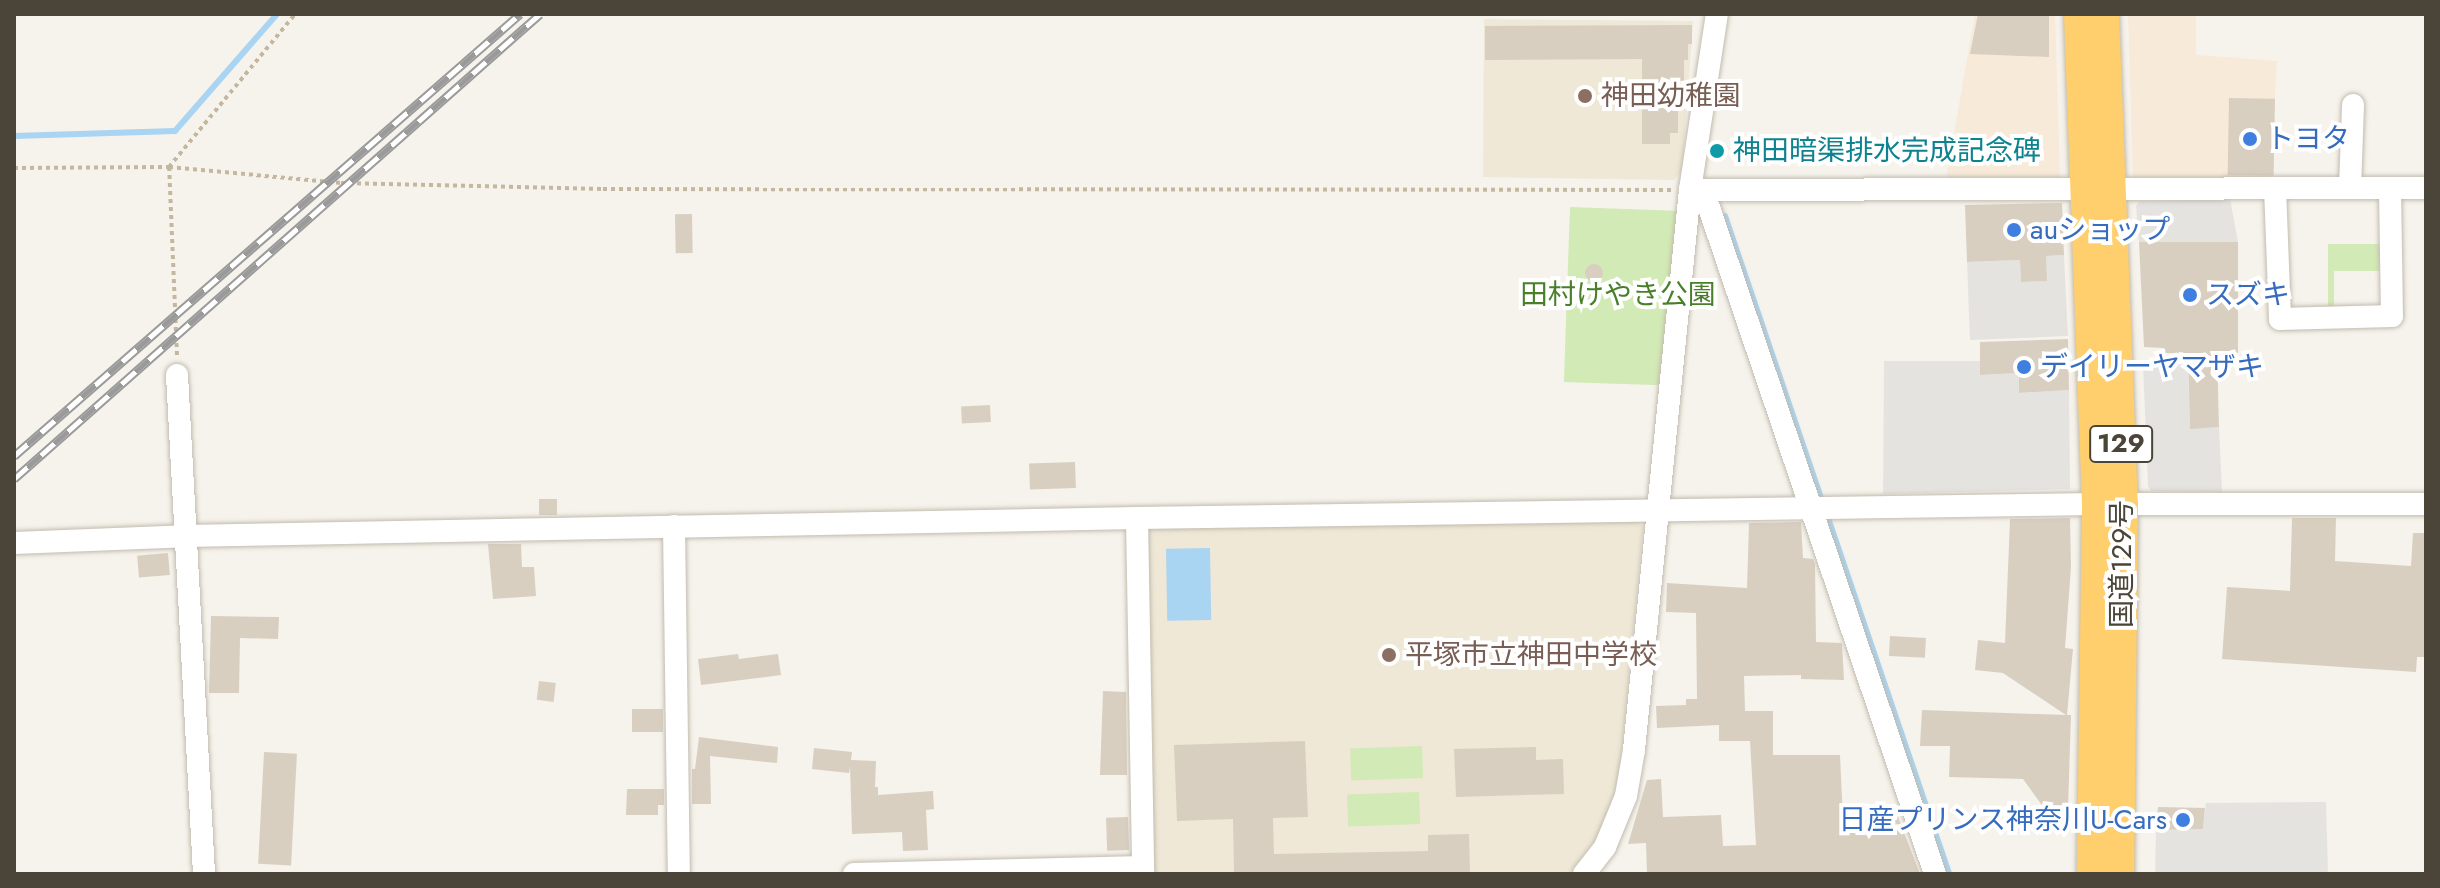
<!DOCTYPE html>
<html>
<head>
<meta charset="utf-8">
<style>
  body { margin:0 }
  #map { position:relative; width:2440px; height:888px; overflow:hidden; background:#f6f3ec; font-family:Jost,"Noto Sans JP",sans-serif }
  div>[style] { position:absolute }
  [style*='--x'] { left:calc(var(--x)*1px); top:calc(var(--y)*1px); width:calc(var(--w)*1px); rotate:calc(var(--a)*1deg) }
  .commercial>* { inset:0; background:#f7ead8 }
  .education>* { inset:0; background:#efe8d6 }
  .green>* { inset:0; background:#d2eab5; transform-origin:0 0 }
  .parking>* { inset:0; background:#e5e3e0 }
  .water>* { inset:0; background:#a9d4f2; transform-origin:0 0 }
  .stream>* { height:6px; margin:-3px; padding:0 3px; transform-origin:3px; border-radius:3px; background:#a9d4f2 }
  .building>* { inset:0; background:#d8cfc1; transform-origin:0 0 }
  .round { border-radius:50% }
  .path>* { height:4px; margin-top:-2px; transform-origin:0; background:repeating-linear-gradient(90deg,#c4b79f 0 4px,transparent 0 8px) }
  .roads { filter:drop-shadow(0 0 2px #c2bbae) drop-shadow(0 0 2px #c2bbae) }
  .minor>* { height:22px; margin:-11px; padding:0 11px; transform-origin:11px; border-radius:11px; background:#fff }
  .highway>* { height:30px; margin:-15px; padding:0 15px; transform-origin:15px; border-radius:15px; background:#ffcf6e }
  .rail>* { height:9px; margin-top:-4.5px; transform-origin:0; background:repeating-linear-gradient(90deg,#fff 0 18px,#9a9a9a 0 36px); box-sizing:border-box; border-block:2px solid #9a9a9a }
  .dots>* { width:22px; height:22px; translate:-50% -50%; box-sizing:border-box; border:4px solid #fff; border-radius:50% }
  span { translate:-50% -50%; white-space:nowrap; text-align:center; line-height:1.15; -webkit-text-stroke:8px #fff; paint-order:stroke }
  .shield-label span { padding:2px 6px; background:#fff; border:2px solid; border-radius:6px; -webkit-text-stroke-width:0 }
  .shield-label { font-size:26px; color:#4b4439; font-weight:700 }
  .education-label { font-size:28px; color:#785e54 }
  .left { translate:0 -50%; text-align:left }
  .shop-label { font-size:28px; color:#366cbe }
  .right { translate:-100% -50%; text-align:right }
  .culture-label { font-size:28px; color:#0d838f }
  .park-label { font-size:28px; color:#4a7f2a }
  .street-label { font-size:28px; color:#4b4439 }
  .frame { position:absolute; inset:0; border:16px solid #4b4439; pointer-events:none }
</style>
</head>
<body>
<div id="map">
  <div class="commercial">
    <div style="clip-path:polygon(1975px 14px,2055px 14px,2060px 178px,1946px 179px)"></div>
    <div style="clip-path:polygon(2128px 14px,2196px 14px,2196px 55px,2277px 61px,2270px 178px,2133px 182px)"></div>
  </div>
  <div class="education">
    <div style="clip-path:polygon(1484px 19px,1693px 21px,1682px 171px,1674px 180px,1483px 177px)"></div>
    <div style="clip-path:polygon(1638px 522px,1643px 527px,1619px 776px,1602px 831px,1569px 874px,1150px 874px,1145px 533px,1152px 526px)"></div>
  </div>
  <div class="green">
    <div style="left:1570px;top:207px;width:112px;height:175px;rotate:2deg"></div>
    <div style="clip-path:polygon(2328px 244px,2389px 244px,2389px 271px,2334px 271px,2334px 311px,2328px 311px)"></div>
    <div style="left:1422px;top:746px;width:32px;height:72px;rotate:88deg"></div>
    <div style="left:1419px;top:792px;width:32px;height:72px;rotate:88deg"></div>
  </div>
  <div class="parking">
    <div style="clip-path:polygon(2230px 199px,2238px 242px,2139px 242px,2136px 206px,2140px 201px)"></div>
    <div style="clip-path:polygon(2064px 255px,2068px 336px,1970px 340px,1967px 262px,2020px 260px,2021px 282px,2046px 281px,2046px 256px)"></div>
    <div style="clip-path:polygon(1884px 361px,1980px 361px,1981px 375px,2019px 373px,2020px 393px,2069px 390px,2070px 489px,1883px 494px)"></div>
    <div style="clip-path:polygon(2188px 363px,2190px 428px,2219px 427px,2222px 492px,2151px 491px,2148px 486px,2143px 364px)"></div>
    <div style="clip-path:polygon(2326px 802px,2328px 874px,2155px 874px,2156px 830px,2203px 829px,2206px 803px)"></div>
  </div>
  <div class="water">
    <div style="left:1210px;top:548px;width:72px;height:44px;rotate:89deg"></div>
  </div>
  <div class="stream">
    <div style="--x:14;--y:136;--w:161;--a:-1.8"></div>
    <div style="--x:175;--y:131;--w:155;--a:-48.9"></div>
    <div style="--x:1725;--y:216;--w:304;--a:71.2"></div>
    <div style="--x:1827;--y:515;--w:379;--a:71.2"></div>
  </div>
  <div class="building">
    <div style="clip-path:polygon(1978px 14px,2049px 14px,2049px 57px,1970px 54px)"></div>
    <div style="clip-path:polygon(1692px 25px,1692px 44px,1688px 44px,1688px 60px,1684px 60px,1684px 81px,1678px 81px,1678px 133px,1670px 133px,1670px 144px,1642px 144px,1642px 59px,1485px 60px,1485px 26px)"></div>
    <div style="left:2229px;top:98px;width:46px;height:77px;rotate:1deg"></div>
    <div style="clip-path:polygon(2062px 203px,2064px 255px,2046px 256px,2047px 281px,2021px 282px,2020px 260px,1967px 262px,1965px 205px)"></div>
    <div style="left:692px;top:214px;width:39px;height:17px;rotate:89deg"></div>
    <div style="clip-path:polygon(2139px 242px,2238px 242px,2238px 353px,2217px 353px,2219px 427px,2190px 429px,2188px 353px,2165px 353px,2164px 348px,2144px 347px)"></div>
    <div class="round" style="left:1585px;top:264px;width:18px;height:18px"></div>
    <div style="clip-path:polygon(2068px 339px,2069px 390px,2019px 393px,2019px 373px,1980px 375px,1980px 342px)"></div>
    <div style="left:990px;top:405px;width:17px;height:29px;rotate:87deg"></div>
    <div style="left:1075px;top:462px;width:26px;height:46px;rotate:88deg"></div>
    <div style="left:539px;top:499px;width:18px;height:16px"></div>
    <div style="clip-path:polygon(2070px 518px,2071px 567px,2065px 648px,2073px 649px,2067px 715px,2071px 715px,2068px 809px,2044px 808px,2023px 779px,1949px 777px,1950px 746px,1920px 746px,1922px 710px,2066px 715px,2003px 673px,1975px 670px,1978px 640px,2005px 643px,2010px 519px)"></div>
    <div style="clip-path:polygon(2292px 518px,2336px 518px,2335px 561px,2411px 566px,2413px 533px,2426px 533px,2426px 657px,2417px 657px,2416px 672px,2222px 659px,2227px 587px,2290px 591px)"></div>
    <div style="clip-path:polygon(1801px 522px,1803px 558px,1813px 559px,1815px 564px,1816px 642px,1842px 643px,1844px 680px,1801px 679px,1801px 675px,1744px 676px,1745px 711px,1773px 711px,1773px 755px,1840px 755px,1843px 820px,1898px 817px,1920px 874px,1647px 874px,1646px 843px,1628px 844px,1647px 780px,1661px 779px,1663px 817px,1721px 815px,1723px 846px,1756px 845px,1750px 741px,1719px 741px,1719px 725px,1657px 728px,1656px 706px,1686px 705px,1686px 699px,1697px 699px,1696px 613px,1666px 612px,1667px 583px,1747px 588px,1749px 523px)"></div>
    <div style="clip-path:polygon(488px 544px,521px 544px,522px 567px,534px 567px,536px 596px,493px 599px)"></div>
    <div style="left:168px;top:553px;width:22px;height:31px;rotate:85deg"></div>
    <div style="clip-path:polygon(211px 616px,279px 617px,278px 639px,240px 638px,239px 693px,209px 693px)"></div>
    <div style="left:1890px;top:636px;width:36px;height:20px;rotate:3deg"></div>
    <div style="clip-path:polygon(738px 654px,739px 659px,778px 654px,781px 675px,701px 685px,698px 659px)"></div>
    <div style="left:539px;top:681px;width:17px;height:19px;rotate:7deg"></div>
    <div style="clip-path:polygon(1103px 691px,1126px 692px,1127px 775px,1100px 775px)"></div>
    <div style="left:632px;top:709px;width:31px;height:23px"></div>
    <div style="clip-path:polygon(699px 737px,778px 747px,777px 763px,710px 756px,711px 804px,692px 804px,692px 769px,695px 769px)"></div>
    <div style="clip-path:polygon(1305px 741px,1308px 817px,1273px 818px,1274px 854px,1428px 851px,1428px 835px,1469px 834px,1470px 874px,1234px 874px,1233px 819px,1177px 821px,1174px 745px)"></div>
    <div style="clip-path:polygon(1536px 747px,1536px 760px,1563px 759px,1564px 794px,1456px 797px,1454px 749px)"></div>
    <div style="clip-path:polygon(814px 748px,852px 752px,851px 760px,876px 761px,875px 787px,878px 787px,878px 795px,933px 791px,934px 809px,926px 810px,928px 850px,903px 851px,902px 832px,852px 834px,850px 767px,849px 773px,812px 769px)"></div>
    <div style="left:264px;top:752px;width:33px;height:112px;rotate:3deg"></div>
    <div style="clip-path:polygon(627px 789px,664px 789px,664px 805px,658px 805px,658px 815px,626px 815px)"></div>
    <div style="clip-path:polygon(2158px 807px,2205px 808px,2203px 829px,2156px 830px)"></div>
    <div style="left:1128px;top:817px;width:33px;height:22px;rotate:88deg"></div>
  </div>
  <div class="path">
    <div style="--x:14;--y:168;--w:155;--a:-0.4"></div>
    <div style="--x:169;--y:167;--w:173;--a:5.3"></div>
    <div style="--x:341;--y:183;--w:262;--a:1.3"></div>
    <div style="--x:603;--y:189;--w:1068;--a:0.05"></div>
    <div style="--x:177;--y:355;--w:188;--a:-92.4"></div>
    <div style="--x:169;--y:167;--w:198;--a:-50.5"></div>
  </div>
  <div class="roads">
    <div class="minor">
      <div style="--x:2275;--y:188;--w:131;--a:87.8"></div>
      <div style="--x:2280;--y:319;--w:112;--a:-1.5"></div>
      <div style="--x:2392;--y:316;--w:128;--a:-90.9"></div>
      <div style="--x:2350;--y:188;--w:83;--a:-87.9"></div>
      <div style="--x:1690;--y:190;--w:736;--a:-0.16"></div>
      <div style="--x:1703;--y:190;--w:722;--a:71.26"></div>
      <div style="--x:177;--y:375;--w:500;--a:86.9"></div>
      <div style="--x:1137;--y:518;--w:356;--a:89"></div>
      <div style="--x:674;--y:526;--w:348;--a:89.2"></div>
      <div style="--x:14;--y:543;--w:171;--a:-2.3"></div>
      <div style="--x:185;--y:536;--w:952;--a:-1.08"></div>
      <div style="--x:1137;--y:518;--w:960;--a:-0.84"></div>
      <div style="--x:2097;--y:504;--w:329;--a:0"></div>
      <div style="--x:854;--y:874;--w:289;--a:-1.4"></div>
      <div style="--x:1584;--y:874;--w:34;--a:-52"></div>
      <div style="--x:1605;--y:847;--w:55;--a:-67.6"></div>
      <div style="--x:1626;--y:796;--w:47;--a:-80.1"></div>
      <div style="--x:1634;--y:750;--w:563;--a:-84.29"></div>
      <div style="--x:1690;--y:190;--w:178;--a:-81.3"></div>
    </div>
    <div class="highway">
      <div style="--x:2079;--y:14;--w:490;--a:87.9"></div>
      <div style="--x:2097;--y:504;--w:370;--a:90.8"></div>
      <div style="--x:2104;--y:14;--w:490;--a:87.8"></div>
      <div style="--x:2123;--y:504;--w:370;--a:90.6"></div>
    </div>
  </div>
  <div class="rail">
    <div style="--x:14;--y:456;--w:672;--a:-41.14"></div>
    <div style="--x:14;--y:479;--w:702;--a:-41.48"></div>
  </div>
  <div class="dots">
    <div style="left:1585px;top:96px;background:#8d6e63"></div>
    <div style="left:2250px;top:139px;background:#3f7fe0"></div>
    <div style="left:1717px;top:151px;background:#0f9aa8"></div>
    <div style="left:2014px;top:230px;background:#3f7fe0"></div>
    <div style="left:2190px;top:295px;background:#3f7fe0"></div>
    <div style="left:2024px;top:367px;background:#3f7fe0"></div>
    <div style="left:1389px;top:655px;background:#8d6e63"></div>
    <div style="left:2183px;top:820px;background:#3f7fe0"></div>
  </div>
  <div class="shield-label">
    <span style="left:2121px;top:444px">129</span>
  </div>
  <div class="education-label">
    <span class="left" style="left:1601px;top:96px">神田幼稚園</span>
    <span class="left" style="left:1405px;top:655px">平塚市立神田中学校</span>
  </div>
  <div class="shop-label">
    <span class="left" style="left:2266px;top:139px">トヨタ</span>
    <span class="left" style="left:2030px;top:230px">auショップ</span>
    <span class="left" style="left:2206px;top:295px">スズキ</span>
    <span class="left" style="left:2040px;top:367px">デイリーヤマザキ</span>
    <span class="right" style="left:2167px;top:820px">日産プリンス神奈川U-Cars</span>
  </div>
  <div class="culture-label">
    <span class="left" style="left:1733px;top:151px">神田暗渠排水完成記念碑</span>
  </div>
  <div class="park-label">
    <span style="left:1618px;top:295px">田村けやき公園</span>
  </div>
  <div class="street-label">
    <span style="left:2122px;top:564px;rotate:-90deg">国道129号</span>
  </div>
  <div class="frame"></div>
</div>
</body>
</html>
